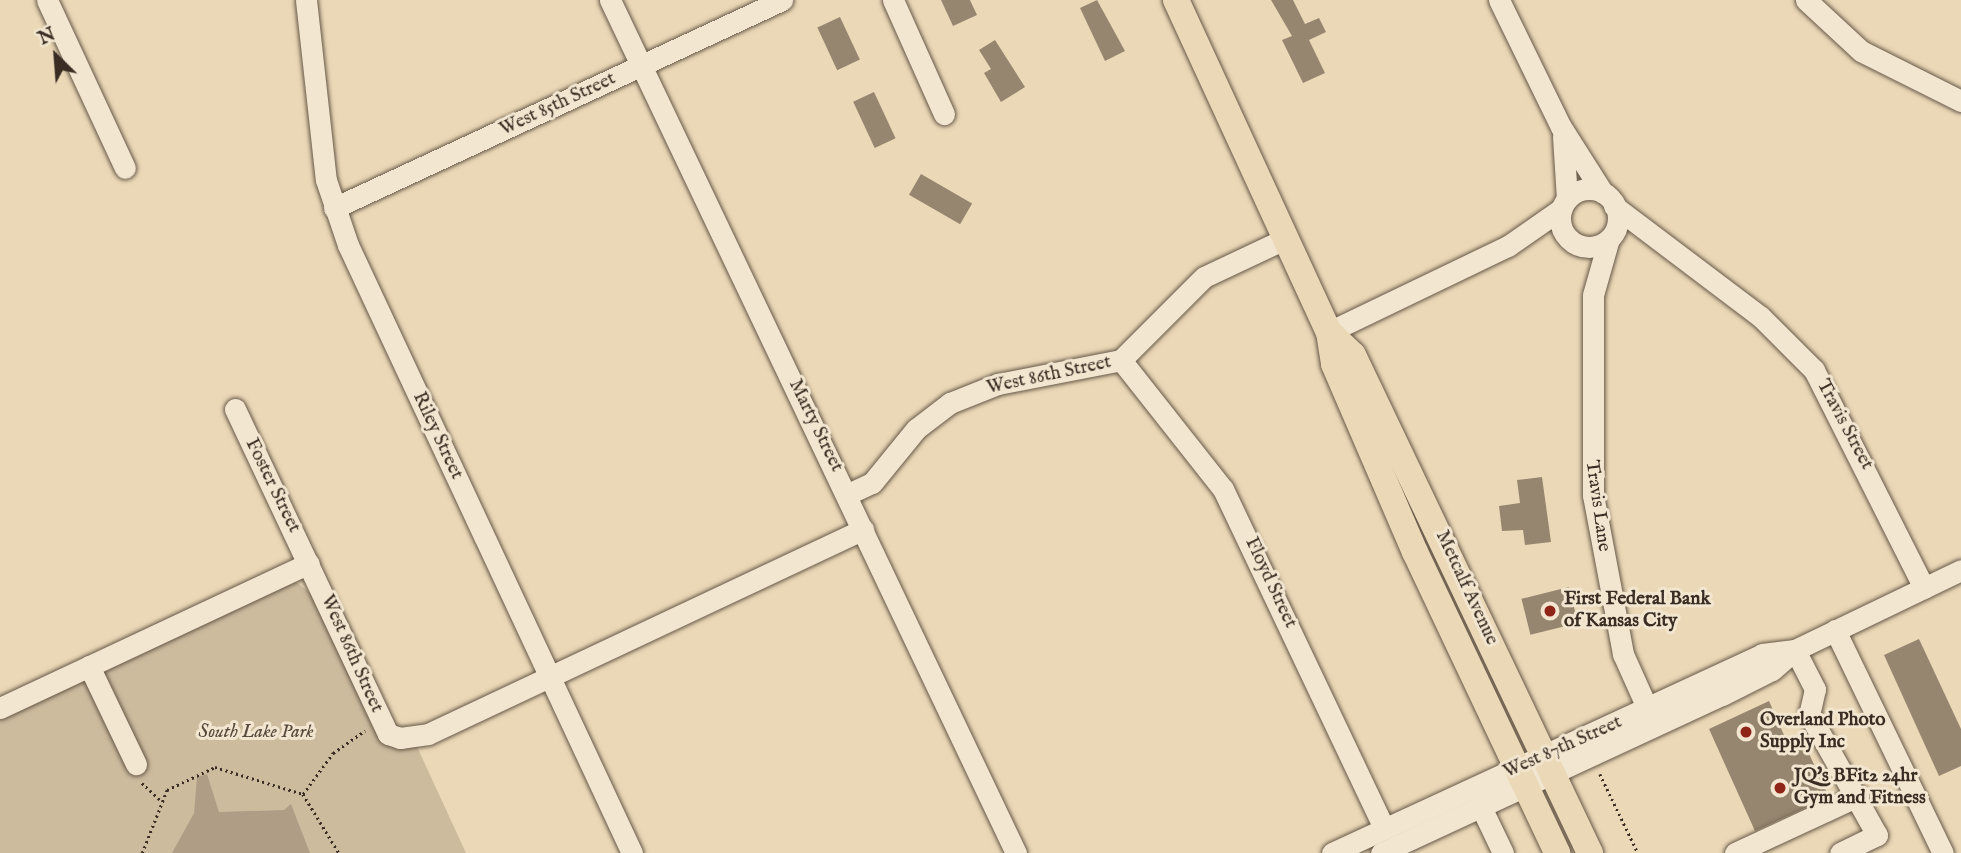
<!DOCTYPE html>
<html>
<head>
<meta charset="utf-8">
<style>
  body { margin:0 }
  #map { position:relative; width:1961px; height:853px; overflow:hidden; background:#ebd8b7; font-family:"IM FELL English",serif }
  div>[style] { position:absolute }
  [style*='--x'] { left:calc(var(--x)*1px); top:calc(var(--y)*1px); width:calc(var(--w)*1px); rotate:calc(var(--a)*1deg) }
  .green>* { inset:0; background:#cdbb9e }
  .water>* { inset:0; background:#af9e85 }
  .building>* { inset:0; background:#968670; transform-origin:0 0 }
  .path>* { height:2.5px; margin-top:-1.25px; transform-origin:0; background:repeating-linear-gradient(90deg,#3a2d23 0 2px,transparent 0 5.5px) }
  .roads { filter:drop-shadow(0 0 2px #665848) drop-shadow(0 0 2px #665848) }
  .minor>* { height:21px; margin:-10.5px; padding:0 10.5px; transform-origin:10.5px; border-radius:10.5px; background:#f2e6d0 }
  .minor>.ring { margin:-10.5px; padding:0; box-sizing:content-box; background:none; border:21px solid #f2e6d0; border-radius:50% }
  .major>* { height:26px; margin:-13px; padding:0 13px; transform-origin:13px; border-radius:13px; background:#ebd8b7 }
  .dots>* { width:19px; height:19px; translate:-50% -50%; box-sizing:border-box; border:4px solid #f2e6d0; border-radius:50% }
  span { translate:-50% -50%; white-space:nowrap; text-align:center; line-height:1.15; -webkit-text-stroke:6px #f2e6d0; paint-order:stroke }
  .street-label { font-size:19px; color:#3a2d23 }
  .poi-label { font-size:19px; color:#3a2d23; font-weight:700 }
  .left { translate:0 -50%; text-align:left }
  .park-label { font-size:19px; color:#57493c; font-style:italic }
  .north { position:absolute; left:21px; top:21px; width:70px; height:70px; -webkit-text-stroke:5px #f2e6d0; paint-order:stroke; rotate:335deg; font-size:19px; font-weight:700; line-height:28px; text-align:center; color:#3a2d23 }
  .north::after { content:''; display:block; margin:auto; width:24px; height:32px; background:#3a2d23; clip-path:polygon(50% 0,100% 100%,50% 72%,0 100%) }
</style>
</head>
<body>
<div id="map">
  <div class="green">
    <div style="clip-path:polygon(295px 581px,334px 613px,388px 734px,413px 738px,466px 853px,0 853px,0 720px)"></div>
  </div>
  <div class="water">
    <div style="clip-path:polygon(207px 774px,219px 812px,284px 810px,291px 804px,310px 853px,172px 853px,194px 813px,197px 777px)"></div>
  </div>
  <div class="building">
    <div style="clip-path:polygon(941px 0,970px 0,977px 15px,953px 26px)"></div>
    <div style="clip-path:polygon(1097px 0,1125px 51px,1105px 61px,1080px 8px)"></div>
    <div style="clip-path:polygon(1271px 0,1293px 0,1305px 24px,1319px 18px,1326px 32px,1309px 40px,1325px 73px,1303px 83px,1282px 40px,1292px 36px)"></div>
    <div style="left:840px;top:17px;width:47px;height:25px;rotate:65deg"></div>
    <div style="clip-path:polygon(995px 40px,1025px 87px,1001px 102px,984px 73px,991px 69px,979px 50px)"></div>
    <div style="left:874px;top:92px;width:51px;height:23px;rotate:65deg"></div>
    <div style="left:921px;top:174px;width:59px;height:24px;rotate:30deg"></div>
    <div style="clip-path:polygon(1542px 477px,1551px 542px,1525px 545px,1523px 530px,1502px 531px,1499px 506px,1520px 503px,1517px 480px)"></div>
    <div style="left:1569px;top:587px;width:37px;height:49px;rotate:76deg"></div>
    <div style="clip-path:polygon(1919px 639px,1961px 729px,1961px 766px,1939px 776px,1884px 655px)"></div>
    <div style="clip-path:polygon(1769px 701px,1791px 751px,1805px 745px,1829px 797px,1755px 831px,1709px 729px)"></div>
  </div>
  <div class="path">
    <div style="--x:1600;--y:774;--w:88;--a:64.3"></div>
    <div style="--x:142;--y:783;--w:25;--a:43"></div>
    <div style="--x:303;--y:794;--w:51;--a:-53.8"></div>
    <div style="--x:333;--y:753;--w:39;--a:-35"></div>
    <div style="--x:142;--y:853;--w:68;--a:-68.4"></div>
    <div style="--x:167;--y:790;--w:53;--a:-25.6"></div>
    <div style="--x:215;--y:767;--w:92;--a:17.1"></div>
    <div style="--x:303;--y:794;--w:69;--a:58.6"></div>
  </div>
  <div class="roads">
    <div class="minor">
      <div style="--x:47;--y:0;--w:185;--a:65.1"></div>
      <div style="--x:306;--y:0;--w:181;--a:83.7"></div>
      <div style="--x:326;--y:180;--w:69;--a:71.3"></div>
      <div style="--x:348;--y:245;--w:671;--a:64.96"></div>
      <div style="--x:610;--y:0;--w:945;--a:64.55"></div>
      <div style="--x:893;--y:0;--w:125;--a:65.9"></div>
      <div style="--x:1499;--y:0;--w:141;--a:64"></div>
      <div style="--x:1561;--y:127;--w:78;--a:57.5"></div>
      <div style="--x:1806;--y:0;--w:75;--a:42.8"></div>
      <div style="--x:1861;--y:51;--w:112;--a:26.6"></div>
      <div style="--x:1563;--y:136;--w:63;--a:86.4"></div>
      <div class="ring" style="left:1560px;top:189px;width:37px;height:37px"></div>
      <div style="--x:1614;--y:206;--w:184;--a:37.1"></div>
      <div style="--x:1761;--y:317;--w:75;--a:45"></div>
      <div style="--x:1814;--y:370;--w:244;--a:63.2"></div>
      <div style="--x:334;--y:208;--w:494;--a:-24.9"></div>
      <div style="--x:1608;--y:242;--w:55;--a:105.8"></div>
      <div style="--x:1593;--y:295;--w:200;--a:90"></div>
      <div style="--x:1593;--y:495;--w:162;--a:79.3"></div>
      <div style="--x:1623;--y:654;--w:61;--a:65.9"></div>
      <div style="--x:1329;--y:332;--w:199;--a:-25.7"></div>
      <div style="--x:1508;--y:246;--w:65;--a:-34.9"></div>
      <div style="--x:1121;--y:360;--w:164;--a:51.7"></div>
      <div style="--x:1223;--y:489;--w:375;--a:64.6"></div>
      <div style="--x:235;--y:409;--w:359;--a:64.8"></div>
      <div style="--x:388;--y:734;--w:13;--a:18"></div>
      <div style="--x:400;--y:738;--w:28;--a:-8"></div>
      <div style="--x:428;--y:734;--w:481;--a:-25.2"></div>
      <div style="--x:848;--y:494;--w:26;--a:-25"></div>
      <div style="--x:872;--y:483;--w:70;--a:-50.8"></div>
      <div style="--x:916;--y:429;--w:43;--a:-37.4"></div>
      <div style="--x:950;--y:403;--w:52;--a:-21.6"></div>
      <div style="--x:998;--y:384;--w:125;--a:-11"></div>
      <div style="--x:1121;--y:360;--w:117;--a:-45"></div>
      <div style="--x:1204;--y:277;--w:92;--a:-25.2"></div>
      <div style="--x:1835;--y:630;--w:248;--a:64.2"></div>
      <div style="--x:1795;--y:650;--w:44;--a:62.9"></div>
      <div style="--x:1815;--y:689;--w:26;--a:103"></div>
      <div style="--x:1809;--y:714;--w:139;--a:60.7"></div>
      <div style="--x:1877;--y:835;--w:41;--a:154.1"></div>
      <div style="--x:89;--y:666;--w:109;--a:64.4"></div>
      <div style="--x:0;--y:708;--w:341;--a:-25.1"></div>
      <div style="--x:1481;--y:807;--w:51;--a:64.4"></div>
      <div style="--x:1332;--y:853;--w:474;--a:-24.8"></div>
      <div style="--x:1762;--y:654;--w:33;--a:-7"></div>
      <div style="--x:1381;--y:853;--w:376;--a:-24.9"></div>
      <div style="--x:1722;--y:695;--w:56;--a:-26.6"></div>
      <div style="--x:1772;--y:670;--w:30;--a:-41"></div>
      <div style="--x:1795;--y:650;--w:184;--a:-25.7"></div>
      <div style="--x:1735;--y:853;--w:136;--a:-24.9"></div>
    </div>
    <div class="major">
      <div style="--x:1176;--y:0;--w:366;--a:65.3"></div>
      <div style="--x:1329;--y:332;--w:32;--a:81"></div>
      <div style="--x:1334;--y:364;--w:205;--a:66.7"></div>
      <div style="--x:1415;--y:552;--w:333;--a:64.7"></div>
      <div style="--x:1329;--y:332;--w:33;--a:44"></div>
      <div style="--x:1353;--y:355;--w:552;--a:64.55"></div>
    </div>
  </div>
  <div class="dots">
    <div style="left:1550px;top:611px;background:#8f2418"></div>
    <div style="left:1746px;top:732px;background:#8f2418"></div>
    <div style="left:1780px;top:788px;background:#8f2418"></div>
  </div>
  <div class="street-label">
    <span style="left:558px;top:105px;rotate:-25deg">West 85th Street</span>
    <span style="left:1049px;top:376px;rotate:-12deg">West 86th Street</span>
    <span style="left:1844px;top:425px;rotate:62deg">Travis Street</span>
    <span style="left:815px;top:426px;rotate:64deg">Marty Street</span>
    <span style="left:437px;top:436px;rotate:65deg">Riley Street</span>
    <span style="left:272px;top:486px;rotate:64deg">Foster Street</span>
    <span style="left:1597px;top:506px;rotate:82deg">Travis Lane</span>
    <span style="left:1270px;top:583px;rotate:65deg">Floyd Street</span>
    <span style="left:1466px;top:588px;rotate:65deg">Metcalf Avenue</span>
    <span style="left:351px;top:654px;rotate:66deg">West 86th Street</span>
    <span style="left:1563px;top:748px;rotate:-24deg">West 87th Street</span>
  </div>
  <div class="poi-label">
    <span class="left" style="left:1564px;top:611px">First Federal Bank<br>of Kansas City</span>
    <span class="left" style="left:1760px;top:732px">Overland Photo<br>Supply Inc</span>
    <span class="left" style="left:1794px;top:788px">JQ's BFit2 24hr<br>Gym and Fitness</span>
  </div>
  <div class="park-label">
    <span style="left:256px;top:733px">South Lake Park</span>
  </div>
  <div class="north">N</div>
</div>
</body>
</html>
